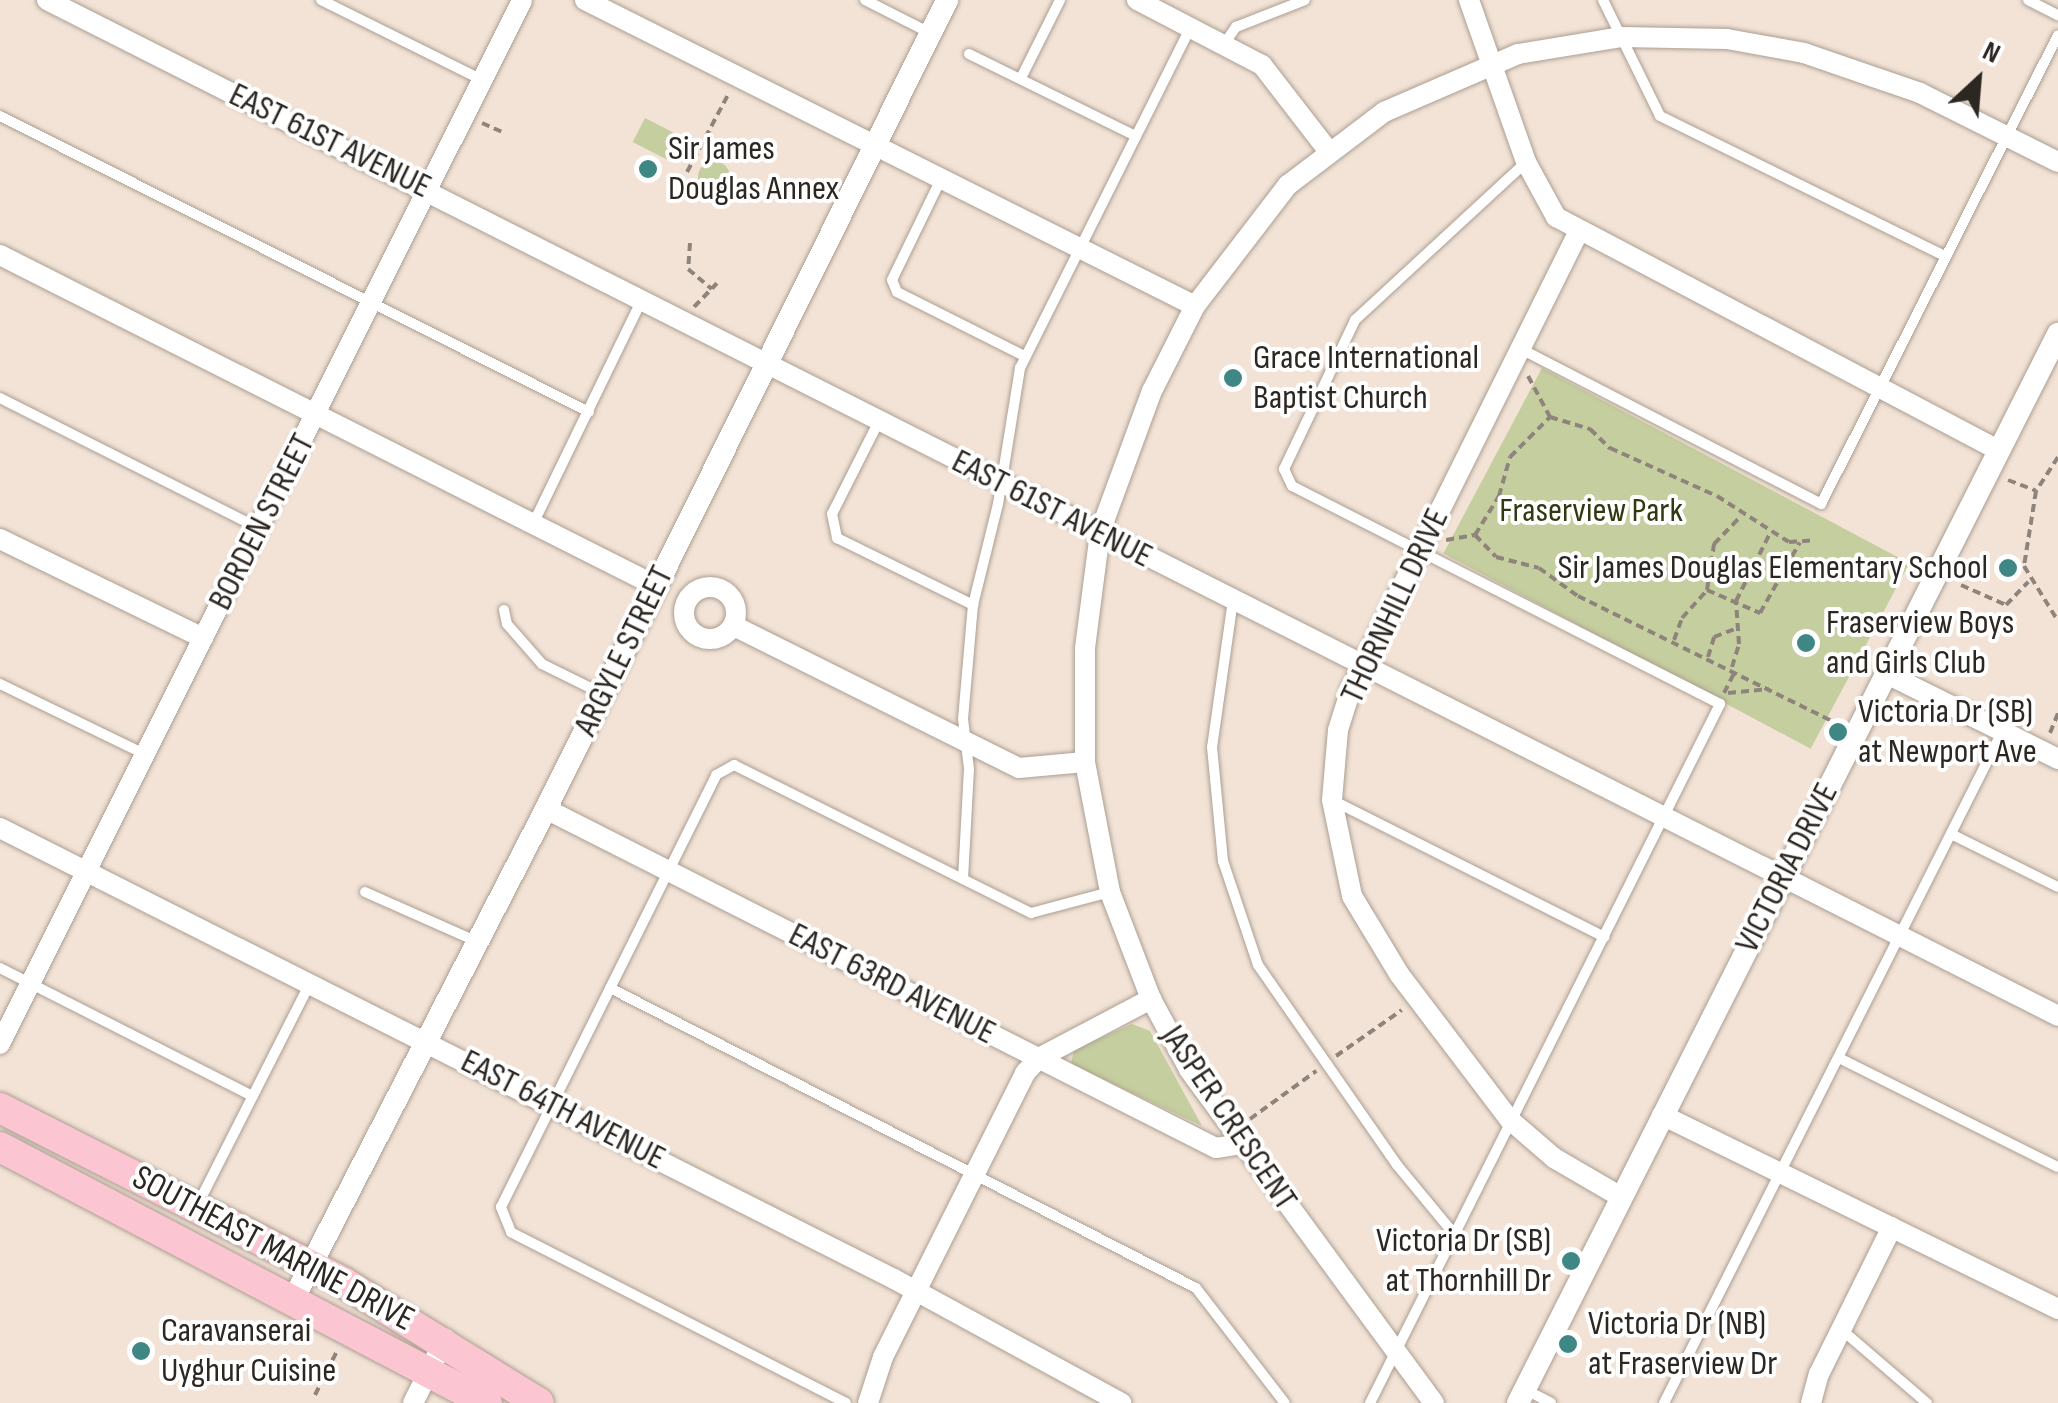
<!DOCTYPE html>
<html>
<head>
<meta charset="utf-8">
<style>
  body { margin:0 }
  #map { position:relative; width:2058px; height:1403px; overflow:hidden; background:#f2e3d6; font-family:"Sofia Sans Condensed",sans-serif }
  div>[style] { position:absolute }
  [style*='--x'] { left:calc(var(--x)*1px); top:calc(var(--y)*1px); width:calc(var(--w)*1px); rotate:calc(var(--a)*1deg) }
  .green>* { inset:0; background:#c5ce9e; transform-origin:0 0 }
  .round { border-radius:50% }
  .path>* { height:4px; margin-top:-2px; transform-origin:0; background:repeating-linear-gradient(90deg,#8f847b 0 8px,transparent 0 13px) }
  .roads { filter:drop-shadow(0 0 2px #ac9e92) drop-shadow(0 0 2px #ac9e92) }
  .service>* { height:10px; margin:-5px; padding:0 5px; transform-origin:5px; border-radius:5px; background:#fff }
  .minor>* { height:20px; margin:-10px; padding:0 10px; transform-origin:10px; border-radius:10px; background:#fff }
  .minor>.ring { margin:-10px; padding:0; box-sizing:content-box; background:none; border:20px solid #fff; border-radius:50% }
  .tertiary>* { height:22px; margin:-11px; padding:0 11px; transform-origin:11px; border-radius:11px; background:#fff }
  .primary>* { height:30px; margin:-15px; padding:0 15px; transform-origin:15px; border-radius:15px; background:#fbc6d1 }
  .dots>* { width:28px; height:28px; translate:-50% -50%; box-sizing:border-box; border:5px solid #fff; border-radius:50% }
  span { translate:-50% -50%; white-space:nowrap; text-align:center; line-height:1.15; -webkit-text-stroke:8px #fff; paint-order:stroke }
  .street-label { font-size:35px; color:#2d2722 }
  .poi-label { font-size:35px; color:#2d2722 }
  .left { translate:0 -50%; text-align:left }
  .right { translate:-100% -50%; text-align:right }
  .park-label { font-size:35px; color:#333811 }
  .north { position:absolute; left:1928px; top:30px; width:100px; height:100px; -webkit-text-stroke:8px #fff; paint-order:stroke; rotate:26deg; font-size:28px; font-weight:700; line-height:40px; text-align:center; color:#2d2722 }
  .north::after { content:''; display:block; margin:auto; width:35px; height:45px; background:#2d2722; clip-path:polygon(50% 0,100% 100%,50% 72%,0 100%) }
</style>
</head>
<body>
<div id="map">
  <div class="green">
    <div style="left:645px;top:118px;width:46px;height:27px;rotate:27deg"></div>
    <div class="round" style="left:698px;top:161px;width:32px;height:32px"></div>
    <div style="left:1542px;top:368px;width:416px;height:210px;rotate:28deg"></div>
    <div style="clip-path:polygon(1132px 1024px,1150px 1031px,1202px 1126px,1071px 1064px,1074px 1050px)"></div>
  </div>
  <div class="path">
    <div style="--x:482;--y:123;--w:24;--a:24"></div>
    <div style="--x:687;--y:172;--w:87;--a:-62"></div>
    <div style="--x:690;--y:243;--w:26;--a:94"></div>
    <div style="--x:688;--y:269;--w:31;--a:40"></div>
    <div style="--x:694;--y:307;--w:33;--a:-46"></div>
    <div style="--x:1528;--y:376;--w:47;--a:61.8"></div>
    <div style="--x:1550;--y:417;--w:42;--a:16.7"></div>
    <div style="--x:1590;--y:429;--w:28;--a:44"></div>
    <div style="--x:1610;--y:448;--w:117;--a:24.2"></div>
    <div style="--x:1717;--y:496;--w:85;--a:32.6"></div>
    <div style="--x:1789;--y:542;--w:26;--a:-4"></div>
    <div style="--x:2058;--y:457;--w:40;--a:122.9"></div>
    <div style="--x:2036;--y:491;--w:76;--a:99.1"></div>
    <div style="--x:2024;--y:566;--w:65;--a:58.3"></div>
    <div style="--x:2008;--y:480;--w:30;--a:21"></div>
    <div style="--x:1475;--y:535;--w:30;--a:46"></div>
    <div style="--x:1496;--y:557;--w:44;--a:14.3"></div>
    <div style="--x:1539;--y:568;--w:48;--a:35.7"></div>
    <div style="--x:1578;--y:596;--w:283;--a:26.2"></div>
    <div style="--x:1475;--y:535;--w:46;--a:-58.4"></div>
    <div style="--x:1499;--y:496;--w:41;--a:-74.2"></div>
    <div style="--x:1510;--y:457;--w:57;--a:-45"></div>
    <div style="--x:1446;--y:540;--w:29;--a:-10"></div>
    <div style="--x:1961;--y:585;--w:49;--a:24"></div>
    <div style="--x:2006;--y:605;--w:32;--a:-46"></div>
    <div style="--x:1707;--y:590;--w:58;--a:23.5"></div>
    <div style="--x:1760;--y:613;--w:81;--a:-60.6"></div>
    <div style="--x:1674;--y:640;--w:23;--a:-70"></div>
    <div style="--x:1682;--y:618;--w:38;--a:-48"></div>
    <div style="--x:1707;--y:590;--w:47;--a:-81.3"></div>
    <div style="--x:1714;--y:544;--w:36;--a:-46"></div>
    <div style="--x:1708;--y:657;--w:21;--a:-73"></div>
    <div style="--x:1714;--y:637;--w:22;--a:-21"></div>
    <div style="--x:1732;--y:667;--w:24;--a:-73"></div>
    <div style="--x:1739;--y:644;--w:43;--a:-94"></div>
    <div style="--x:1736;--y:601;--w:76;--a:-63.4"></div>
    <div style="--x:1724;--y:693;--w:25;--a:-63"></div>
    <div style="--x:1728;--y:693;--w:41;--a:-5.6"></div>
    <div style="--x:2050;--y:733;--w:22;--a:-68"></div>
    <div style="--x:1336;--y:1056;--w:80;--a:-34.9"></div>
    <div style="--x:1250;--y:1119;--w:82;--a:-36"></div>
    <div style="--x:315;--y:1395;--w:49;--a:-63.4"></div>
  </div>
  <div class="roads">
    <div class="service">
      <div style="--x:321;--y:0;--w:180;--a:26.4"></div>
      <div style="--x:865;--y:0;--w:73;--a:26.9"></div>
      <div style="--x:1603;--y:0;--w:129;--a:63.8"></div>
      <div style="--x:1660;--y:116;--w:318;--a:26.2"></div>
      <div style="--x:2028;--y:0;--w:34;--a:27"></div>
      <div style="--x:1224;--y:44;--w:21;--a:-55"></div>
      <div style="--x:1236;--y:27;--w:74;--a:-21.4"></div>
      <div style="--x:969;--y:54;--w:186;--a:26.2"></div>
      <div style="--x:1021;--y:78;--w:87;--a:-63.4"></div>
      <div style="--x:0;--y:116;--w:659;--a:26.68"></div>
      <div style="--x:941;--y:179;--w:112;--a:115.9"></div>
      <div style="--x:892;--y:280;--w:13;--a:67"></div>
      <div style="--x:897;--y:292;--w:142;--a:26.7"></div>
      <div style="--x:1521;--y:349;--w:338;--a:27.3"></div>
      <div style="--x:1821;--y:504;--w:525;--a:-63.19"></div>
      <div style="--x:0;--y:398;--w:289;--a:26.7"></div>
      <div style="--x:879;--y:421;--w:104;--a:116.8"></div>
      <div style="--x:832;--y:514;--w:25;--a:78"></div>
      <div style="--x:837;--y:538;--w:152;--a:26.2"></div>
      <div style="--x:533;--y:524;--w:249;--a:-64.1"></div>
      <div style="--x:1233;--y:600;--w:148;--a:98.1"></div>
      <div style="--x:1212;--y:747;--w:115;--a:84.5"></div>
      <div style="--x:1223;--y:861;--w:110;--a:71.4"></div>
      <div style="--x:1258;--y:965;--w:244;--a:55.2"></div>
      <div style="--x:1397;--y:1165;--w:91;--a:50.4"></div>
      <div style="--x:504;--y:610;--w:14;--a:78"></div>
      <div style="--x:507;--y:624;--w:53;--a:48.8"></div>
      <div style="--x:542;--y:664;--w:66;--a:26.2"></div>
      <div style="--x:0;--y:684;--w:160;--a:25.9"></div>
      <div style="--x:1332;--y:800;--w:305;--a:26.7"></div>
      <div style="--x:1951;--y:834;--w:119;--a:26.4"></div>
      <div style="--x:963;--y:879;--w:110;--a:-86.9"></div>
      <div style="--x:969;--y:769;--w:50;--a:-96.8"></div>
      <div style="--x:963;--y:719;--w:114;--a:-85"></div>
      <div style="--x:973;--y:605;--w:104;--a:-76.1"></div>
      <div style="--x:998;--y:504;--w:138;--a:-80.8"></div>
      <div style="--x:1020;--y:368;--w:380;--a:-63.4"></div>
      <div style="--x:365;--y:892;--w:124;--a:23.9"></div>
      <div style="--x:0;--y:968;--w:283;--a:26.9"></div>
      <div style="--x:610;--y:988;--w:658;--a:27.11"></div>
      <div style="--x:1196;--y:1288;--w:145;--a:52.3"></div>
      <div style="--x:1841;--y:1059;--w:242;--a:26.5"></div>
      <div style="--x:197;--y:1206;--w:248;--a:-63.1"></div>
      <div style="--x:1842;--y:1330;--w:112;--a:40.7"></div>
      <div style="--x:1526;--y:1390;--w:28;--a:27"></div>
      <div style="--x:846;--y:1403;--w:376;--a:-153"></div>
      <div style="--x:511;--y:1232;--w:27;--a:-112"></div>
      <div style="--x:501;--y:1207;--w:483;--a:-63.5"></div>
      <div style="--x:716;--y:775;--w:21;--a:-29"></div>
      <div style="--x:734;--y:765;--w:332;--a:26.5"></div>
      <div style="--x:1031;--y:913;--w:82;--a:-14.9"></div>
      <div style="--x:1370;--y:1403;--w:782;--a:-63.4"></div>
      <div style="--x:1720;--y:704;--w:480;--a:-153"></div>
      <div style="--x:1292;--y:486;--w:19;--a:-115"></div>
      <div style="--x:1284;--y:469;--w:165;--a:-64.5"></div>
      <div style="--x:1355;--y:320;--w:233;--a:-42.7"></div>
      <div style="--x:1664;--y:1403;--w:751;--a:-63.26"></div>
    </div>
    <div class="minor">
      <div style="--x:47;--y:0;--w:2253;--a:26.8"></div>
      <div style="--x:585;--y:0;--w:682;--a:26.64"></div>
      <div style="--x:1137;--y:0;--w:141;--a:27.5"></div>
      <div style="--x:1262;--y:65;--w:106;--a:52.3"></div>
      <div style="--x:1469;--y:0;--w:172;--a:70.6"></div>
      <div style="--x:1526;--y:162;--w:63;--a:61.4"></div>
      <div style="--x:1556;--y:217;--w:500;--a:27.8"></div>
      <div style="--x:1578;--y:233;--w:509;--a:116.46"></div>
      <div style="--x:1351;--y:689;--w:43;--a:107.6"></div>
      <div style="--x:1338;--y:730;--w:70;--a:94.9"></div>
      <div style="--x:1332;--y:800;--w:98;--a:78.2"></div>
      <div style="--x:1352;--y:896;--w:91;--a:58.9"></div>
      <div style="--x:1399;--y:974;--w:183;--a:52.8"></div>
      <div style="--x:1510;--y:1120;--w:58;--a:40.8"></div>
      <div style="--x:1554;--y:1158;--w:78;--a:30.2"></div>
      <div style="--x:0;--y:255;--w:735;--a:26.77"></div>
      <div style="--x:0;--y:539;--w:226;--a:26"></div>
      <div class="ring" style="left:684px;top:587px;width:32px;height:32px"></div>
      <div style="--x:734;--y:626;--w:318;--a:26.5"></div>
      <div style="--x:1019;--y:768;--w:66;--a:-5.2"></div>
      <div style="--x:1887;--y:674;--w:191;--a:26.4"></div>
      <div style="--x:546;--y:809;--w:751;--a:26.84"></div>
      <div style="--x:1216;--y:1148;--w:25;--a:-9"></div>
      <div style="--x:0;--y:828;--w:1001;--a:26.77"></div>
      <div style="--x:894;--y:1279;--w:259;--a:28.6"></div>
      <div style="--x:0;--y:1044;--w:1167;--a:-63.43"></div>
      <div style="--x:1662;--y:1115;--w:441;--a:26.1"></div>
      <div style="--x:413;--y:1403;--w:72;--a:-63.4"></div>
      <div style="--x:868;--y:1403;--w:48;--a:-71.9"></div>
      <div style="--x:883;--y:1357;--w:318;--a:-63.4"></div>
      <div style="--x:1025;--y:1073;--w:21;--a:-47"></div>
      <div style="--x:1039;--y:1058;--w:127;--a:-27.8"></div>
      <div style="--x:1434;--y:1403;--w:414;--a:-126.3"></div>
      <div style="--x:1189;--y:1069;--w:80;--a:-118.5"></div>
      <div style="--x:1151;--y:999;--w:115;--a:-111"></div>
      <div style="--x:1110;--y:892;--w:132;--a:-100.9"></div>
      <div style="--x:1085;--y:762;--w:114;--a:-90"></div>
      <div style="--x:1085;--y:648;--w:117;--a:-82.6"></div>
      <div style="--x:1100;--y:532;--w:150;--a:-69.8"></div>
      <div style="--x:1152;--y:391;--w:95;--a:-63.2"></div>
      <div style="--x:1195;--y:306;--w:153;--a:-52.5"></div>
      <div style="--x:1288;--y:185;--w:121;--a:-37.2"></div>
      <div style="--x:1384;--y:112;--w:146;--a:-23.4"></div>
      <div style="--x:1518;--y:54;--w:104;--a:-9.4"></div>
      <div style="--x:1621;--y:37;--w:106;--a:1.1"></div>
      <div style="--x:1727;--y:39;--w:78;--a:10.3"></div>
      <div style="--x:1804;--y:53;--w:123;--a:19"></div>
      <div style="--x:1920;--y:93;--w:154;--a:26.6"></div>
      <div style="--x:1811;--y:1403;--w:30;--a:-75"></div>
      <div style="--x:1819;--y:1374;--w:164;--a:-63.6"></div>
    </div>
    <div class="tertiary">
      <div style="--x:294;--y:1298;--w:550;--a:-62.74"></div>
      <div style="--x:546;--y:809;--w:903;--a:-63.63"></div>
      <div style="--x:1518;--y:1403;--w:1198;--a:-63.2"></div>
    </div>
    <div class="primary">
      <div style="--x:0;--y:1108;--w:385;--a:26.9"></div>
      <div style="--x:343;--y:1282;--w:230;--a:31.7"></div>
      <div style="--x:0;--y:1147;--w:550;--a:27.73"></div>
    </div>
  </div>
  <div class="dots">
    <div style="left:648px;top:169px;background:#3f8784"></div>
    <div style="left:1233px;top:378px;background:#3f8784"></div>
    <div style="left:2008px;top:568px;background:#3f8784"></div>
    <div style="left:1806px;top:643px;background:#3f8784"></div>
    <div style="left:1838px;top:732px;background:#3f8784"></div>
    <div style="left:1571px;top:1261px;background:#3f8784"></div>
    <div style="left:1568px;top:1344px;background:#3f8784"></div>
    <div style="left:141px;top:1351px;background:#3f8784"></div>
  </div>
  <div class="street-label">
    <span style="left:330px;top:141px;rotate:26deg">EAST 61ST AVENUE</span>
    <span style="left:1052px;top:509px;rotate:27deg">EAST 61ST AVENUE</span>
    <span style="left:262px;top:522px;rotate:-63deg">BORDEN STREET</span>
    <span style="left:1395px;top:606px;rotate:-65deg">THORNHILL DRIVE</span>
    <span style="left:624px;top:651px;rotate:-64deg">ARGYLE STREET</span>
    <span style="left:1787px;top:868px;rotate:-63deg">VICTORIA DRIVE</span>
    <span style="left:892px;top:984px;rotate:27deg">EAST 63RD AVENUE</span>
    <span style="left:563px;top:1110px;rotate:27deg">EAST 64TH AVENUE</span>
    <span style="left:1229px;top:1118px;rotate:56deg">JASPER CRESCENT</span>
    <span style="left:273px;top:1249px;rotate:28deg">SOUTHEAST MARINE DRIVE</span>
  </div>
  <div class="poi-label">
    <span class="left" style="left:668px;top:169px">Sir James<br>Douglas Annex</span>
    <span class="left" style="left:1253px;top:378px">Grace International<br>Baptist Church</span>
    <span class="right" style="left:1988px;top:568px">Sir James Douglas Elementary School</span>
    <span class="left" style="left:1826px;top:643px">Fraserview Boys<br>and Girls Club</span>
    <span class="left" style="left:1858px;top:732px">Victoria Dr (SB)<br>at Newport Ave</span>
    <span class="right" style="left:1551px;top:1261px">Victoria Dr (SB)<br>at Thornhill Dr</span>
    <span class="left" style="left:1588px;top:1344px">Victoria Dr (NB)<br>at Fraserview Dr</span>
    <span class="left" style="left:161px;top:1351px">Caravanserai<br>Uyghur Cuisine</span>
  </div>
  <div class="park-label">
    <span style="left:1591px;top:511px">Fraserview Park</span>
  </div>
  <div class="north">N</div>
</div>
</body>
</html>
